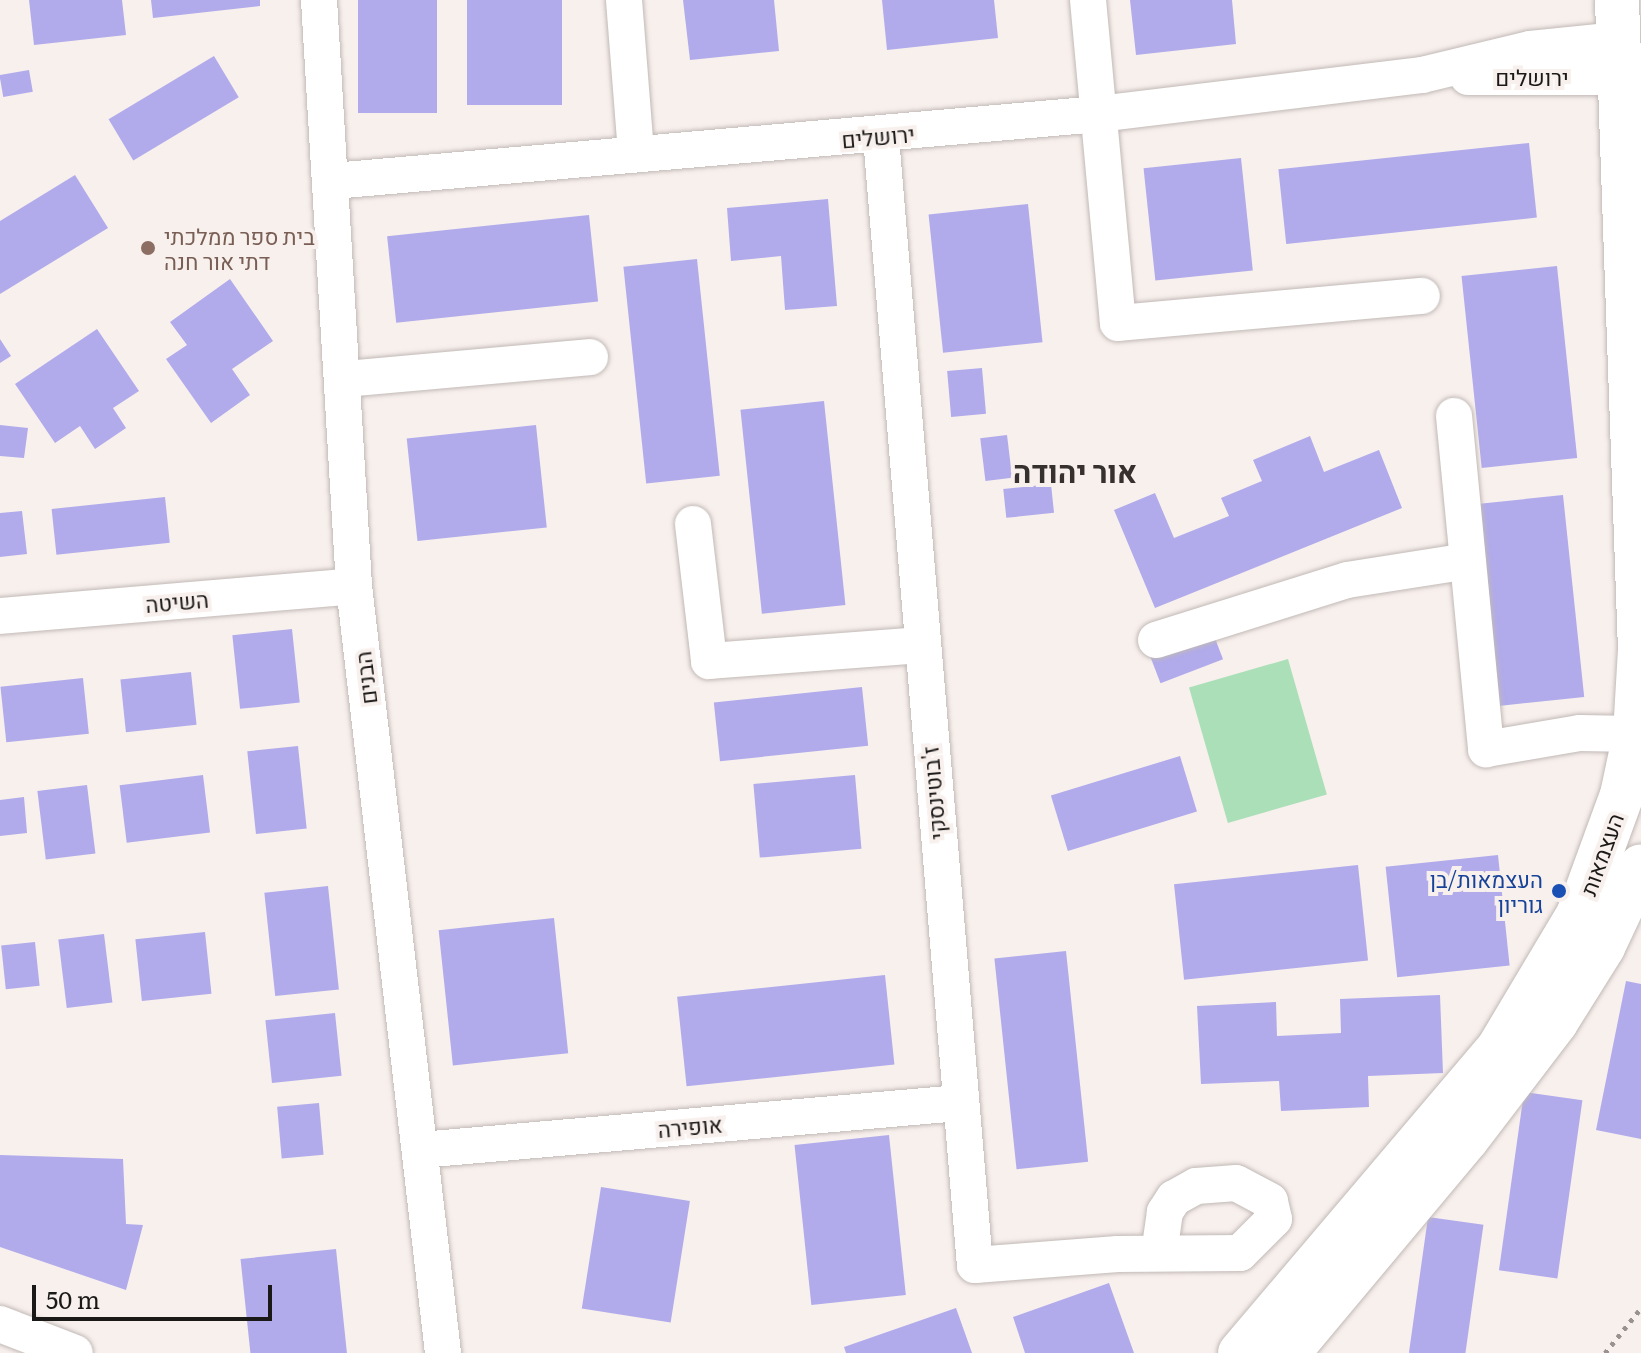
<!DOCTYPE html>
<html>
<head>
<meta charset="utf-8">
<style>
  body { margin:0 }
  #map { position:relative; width:1641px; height:1353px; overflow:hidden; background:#f8f0ed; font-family:Literata,Heebo,serif }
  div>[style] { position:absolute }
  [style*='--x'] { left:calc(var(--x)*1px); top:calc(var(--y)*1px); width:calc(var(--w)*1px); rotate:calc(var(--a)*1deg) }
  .green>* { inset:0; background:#abdfb8; transform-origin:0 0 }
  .building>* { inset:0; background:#b1abeb; transform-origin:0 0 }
  .path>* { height:5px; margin-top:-2.5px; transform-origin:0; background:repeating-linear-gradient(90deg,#989391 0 4px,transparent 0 10px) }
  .roads { filter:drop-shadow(0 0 2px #c1b9b6) drop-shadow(0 0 2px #c1b9b6) }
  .minor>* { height:36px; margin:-18px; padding:0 18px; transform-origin:18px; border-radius:18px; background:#fff }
  .major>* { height:44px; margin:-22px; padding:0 22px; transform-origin:22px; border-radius:22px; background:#fff }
  .dots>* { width:22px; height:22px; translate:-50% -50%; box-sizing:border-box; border:4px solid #f8f0ed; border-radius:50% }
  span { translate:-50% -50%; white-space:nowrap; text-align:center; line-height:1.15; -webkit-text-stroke:8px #f8f0ed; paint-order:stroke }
  .street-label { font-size:22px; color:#1b1918 }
  .education-label { font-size:22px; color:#785e54 }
  .left { translate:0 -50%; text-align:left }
  .transit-label { font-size:22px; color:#164399 }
  .right { translate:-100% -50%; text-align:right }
  .district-label { font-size:30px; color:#36302e; font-weight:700 }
  .scale { position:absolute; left:32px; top:1285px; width:240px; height:36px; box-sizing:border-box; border:4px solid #1b1918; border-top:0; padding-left:10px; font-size:24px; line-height:28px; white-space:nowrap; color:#1b1918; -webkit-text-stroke:6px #f8f0ed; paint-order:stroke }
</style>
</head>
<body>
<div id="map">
  <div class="green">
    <div style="left:1288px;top:659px;width:141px;height:103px;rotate:74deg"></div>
  </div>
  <div class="building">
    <div style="clip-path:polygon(29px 0,122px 0,126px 35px,34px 45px)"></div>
    <div style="clip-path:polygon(151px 0,260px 0,260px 6px,153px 18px)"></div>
    <div style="left:358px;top:0;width:79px;height:113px"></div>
    <div style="left:467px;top:0;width:95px;height:105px"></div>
    <div style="clip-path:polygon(683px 0,774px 0,779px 51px,690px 60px)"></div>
    <div style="clip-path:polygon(882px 0,994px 0,998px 38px,887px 50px)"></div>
    <div style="clip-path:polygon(1130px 0,1232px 0,1236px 44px,1136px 55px)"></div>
    <div style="left:214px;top:56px;width:48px;height:123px;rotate:59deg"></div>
    <div style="left:29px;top:70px;width:22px;height:30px;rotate:80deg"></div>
    <div style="left:1529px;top:143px;width:75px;height:252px;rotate:84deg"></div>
    <div style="left:1241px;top:158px;width:113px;height:98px;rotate:84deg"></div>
    <div style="clip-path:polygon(75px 175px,108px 228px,0 294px,0 221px)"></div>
    <div style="clip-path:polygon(828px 199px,837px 306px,785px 310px,781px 256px,731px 261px,727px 208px)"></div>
    <div style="left:1028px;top:204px;width:139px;height:100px;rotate:84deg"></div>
    <div style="left:589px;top:215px;width:87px;height:203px;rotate:84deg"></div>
    <div style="left:697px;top:259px;width:218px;height:74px;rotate:84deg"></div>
    <div style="left:1557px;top:266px;width:193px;height:96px;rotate:84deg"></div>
    <div style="clip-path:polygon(230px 279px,273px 341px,232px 369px,250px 395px,211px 423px,166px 359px,187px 345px,170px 322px)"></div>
    <div style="clip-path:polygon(97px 329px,139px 391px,113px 408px,126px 428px,95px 449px,80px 426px,55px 443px,15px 384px)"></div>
    <div style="clip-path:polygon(0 339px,11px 356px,0 363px)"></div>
    <div style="left:982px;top:368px;width:46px;height:35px;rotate:85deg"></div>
    <div style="left:824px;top:401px;width:205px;height:84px;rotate:84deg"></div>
    <div style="clip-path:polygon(0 425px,28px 428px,24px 458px,0 456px)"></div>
    <div style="left:536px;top:425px;width:103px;height:130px;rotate:84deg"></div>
    <div style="left:1007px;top:435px;width:43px;height:27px;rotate:83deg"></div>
    <div style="clip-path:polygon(1310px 436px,1324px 472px,1379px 450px,1402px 508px,1155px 608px,1114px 510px,1155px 493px,1174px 538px,1229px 516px,1221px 498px,1262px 481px,1253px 460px)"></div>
    <div style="left:1051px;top:484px;width:29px;height:48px;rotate:84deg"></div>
    <div style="left:1563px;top:495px;width:203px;height:86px;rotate:84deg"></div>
    <div style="left:165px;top:497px;width:46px;height:114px;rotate:84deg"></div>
    <div style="clip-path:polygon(22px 511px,27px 554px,0 557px,0 513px)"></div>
    <div style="left:292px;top:629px;width:74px;height:60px;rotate:84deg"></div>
    <div style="left:1213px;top:633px;width:28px;height:67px;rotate:69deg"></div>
    <div style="left:191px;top:672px;width:53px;height:71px;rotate:84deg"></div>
    <div style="left:83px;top:678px;width:56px;height:83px;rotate:84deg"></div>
    <div style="left:862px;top:687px;width:59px;height:149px;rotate:84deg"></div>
    <div style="left:298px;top:746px;width:83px;height:51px;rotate:84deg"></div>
    <div style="left:1180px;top:756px;width:58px;height:135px;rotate:73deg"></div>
    <div style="left:203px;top:775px;width:58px;height:84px;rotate:83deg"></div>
    <div style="left:855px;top:775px;width:74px;height:102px;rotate:85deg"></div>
    <div style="left:87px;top:785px;width:69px;height:50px;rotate:83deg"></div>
    <div style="clip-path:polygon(24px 797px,27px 833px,0 836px,0 800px)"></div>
    <div style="left:1498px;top:855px;width:111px;height:113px;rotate:84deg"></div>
    <div style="left:1358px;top:865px;width:96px;height:185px;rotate:84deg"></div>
    <div style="left:328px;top:886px;width:104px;height:64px;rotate:84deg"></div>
    <div style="left:554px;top:918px;width:136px;height:116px;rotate:84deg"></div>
    <div style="left:205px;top:932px;width:62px;height:70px;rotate:84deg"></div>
    <div style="left:104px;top:934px;width:69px;height:46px;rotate:83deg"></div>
    <div style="left:35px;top:942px;width:44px;height:34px;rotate:84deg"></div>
    <div style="left:1066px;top:951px;width:212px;height:72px;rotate:84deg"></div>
    <div style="left:885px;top:975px;width:90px;height:209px;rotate:84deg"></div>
    <div style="clip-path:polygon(1626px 981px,1641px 984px,1641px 1139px,1596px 1130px)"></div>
    <div style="clip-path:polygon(1440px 995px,1443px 1073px,1368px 1076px,1369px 1107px,1281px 1111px,1279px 1081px,1201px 1084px,1197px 1006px,1276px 1002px,1277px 1036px,1341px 1033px,1340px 999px)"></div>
    <div style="left:335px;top:1013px;width:63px;height:70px;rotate:84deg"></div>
    <div style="left:1524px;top:1092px;width:59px;height:180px;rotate:8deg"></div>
    <div style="left:319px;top:1103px;width:52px;height:42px;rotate:85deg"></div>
    <div style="left:889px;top:1135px;width:161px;height:95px;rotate:84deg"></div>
    <div style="clip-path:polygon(0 1155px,123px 1159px,126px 1224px,143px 1225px,126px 1290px,0 1247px)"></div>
    <div style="left:601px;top:1187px;width:90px;height:123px;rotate:9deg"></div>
    <div style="left:1428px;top:1217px;width:56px;height:137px;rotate:8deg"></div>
    <div style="left:336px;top:1249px;width:105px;height:96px;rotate:84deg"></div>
    <div style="clip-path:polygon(1109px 1283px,1134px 1353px,1025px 1353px,1013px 1317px)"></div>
    <div style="clip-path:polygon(956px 1308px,972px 1353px,846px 1353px,844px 1347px)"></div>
  </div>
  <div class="path">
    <div style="--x:1605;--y:1353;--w:58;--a:-51.3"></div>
  </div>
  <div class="roads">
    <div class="minor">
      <div style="--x:319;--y:0;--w:587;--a:86.58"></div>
      <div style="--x:354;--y:586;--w:772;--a:83.38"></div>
      <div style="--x:624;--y:0;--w:154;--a:85.5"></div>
      <div style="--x:1088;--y:0;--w:324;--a:84.7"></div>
      <div style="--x:1118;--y:323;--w:305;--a:-5.1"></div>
      <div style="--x:1468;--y:77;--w:127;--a:0"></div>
      <div style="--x:1595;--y:77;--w:47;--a:-11.1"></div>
      <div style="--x:881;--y:137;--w:1132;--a:85.24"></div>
      <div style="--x:975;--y:1265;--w:143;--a:-4.4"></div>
      <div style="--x:1118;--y:1254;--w:122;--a:-0.5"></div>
      <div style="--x:1240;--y:1253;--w:48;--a:-45"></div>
      <div style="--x:1274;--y:1219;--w:18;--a:-103"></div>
      <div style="--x:1270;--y:1201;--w:38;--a:-152"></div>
      <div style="--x:1236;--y:1183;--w:40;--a:175.7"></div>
      <div style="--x:1196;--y:1186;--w:25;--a:151"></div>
      <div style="--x:1174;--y:1198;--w:17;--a:123"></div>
      <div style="--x:1165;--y:1212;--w:41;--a:98.3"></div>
      <div style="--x:333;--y:181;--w:769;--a:-5"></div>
      <div style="--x:1099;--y:114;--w:325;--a:-6.9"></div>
      <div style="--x:1422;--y:75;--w:111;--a:-13.5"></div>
      <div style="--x:1530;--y:49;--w:89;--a:-5.8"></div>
      <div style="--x:345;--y:379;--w:246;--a:-5.1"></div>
      <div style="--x:1454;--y:416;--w:335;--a:84.5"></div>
      <div style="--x:1486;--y:749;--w:95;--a:-9.7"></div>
      <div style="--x:1580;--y:733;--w:55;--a:1"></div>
      <div style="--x:693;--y:524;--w:138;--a:83.3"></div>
      <div style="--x:709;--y:661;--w:212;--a:-4.3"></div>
      <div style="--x:0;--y:616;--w:355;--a:-4.8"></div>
      <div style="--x:1156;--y:640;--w:200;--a:-17.4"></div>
      <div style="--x:1347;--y:580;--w:122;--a:-8.9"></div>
      <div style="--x:421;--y:1150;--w:540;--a:-4.99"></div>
      <div style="--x:0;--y:1324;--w:80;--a:21.1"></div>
    </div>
    <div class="major">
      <div style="--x:1240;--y:1353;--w:399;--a:-49.7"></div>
      <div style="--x:1498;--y:1049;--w:156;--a:-59.2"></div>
      <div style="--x:1578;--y:915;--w:128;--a:-69.9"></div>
      <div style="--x:1622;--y:795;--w:62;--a:-78"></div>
      <div style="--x:1635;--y:734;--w:84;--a:-86.6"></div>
      <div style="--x:1640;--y:650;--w:650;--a:-92.03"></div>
      <div style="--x:1288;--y:1353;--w:279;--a:-50.1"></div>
      <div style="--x:1467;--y:1139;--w:147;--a:-52.7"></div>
      <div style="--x:1556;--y:1022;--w:89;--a:-57.9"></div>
      <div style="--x:1603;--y:947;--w:89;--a:-64.9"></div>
    </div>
  </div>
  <div class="dots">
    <div style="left:148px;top:248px;background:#8d6e63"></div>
    <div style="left:1559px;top:891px;background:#1a4fb4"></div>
  </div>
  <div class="street-label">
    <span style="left:1532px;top:77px">ירושלים</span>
    <span style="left:878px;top:136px;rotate:-5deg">ירושלים</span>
    <span style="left:177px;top:601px;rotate:-5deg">השיטה</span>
    <span style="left:365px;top:678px;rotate:-97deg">הבנים</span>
    <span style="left:933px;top:793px;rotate:-95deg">ז'בוטינסקי</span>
    <span style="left:1601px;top:854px;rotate:-70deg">העצמאות</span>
    <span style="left:690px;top:1126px;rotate:-5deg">אופירה</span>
  </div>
  <div class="education-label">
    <span class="left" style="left:164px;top:248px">בית ספר ממלכתי<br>דתי אור חנה</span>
  </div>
  <div class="transit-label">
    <span class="right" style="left:1543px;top:891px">העצמאות/בן<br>גוריון</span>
  </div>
  <div class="district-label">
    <span style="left:1075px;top:470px">אור יהודה</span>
  </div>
  <div class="scale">50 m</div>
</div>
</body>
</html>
